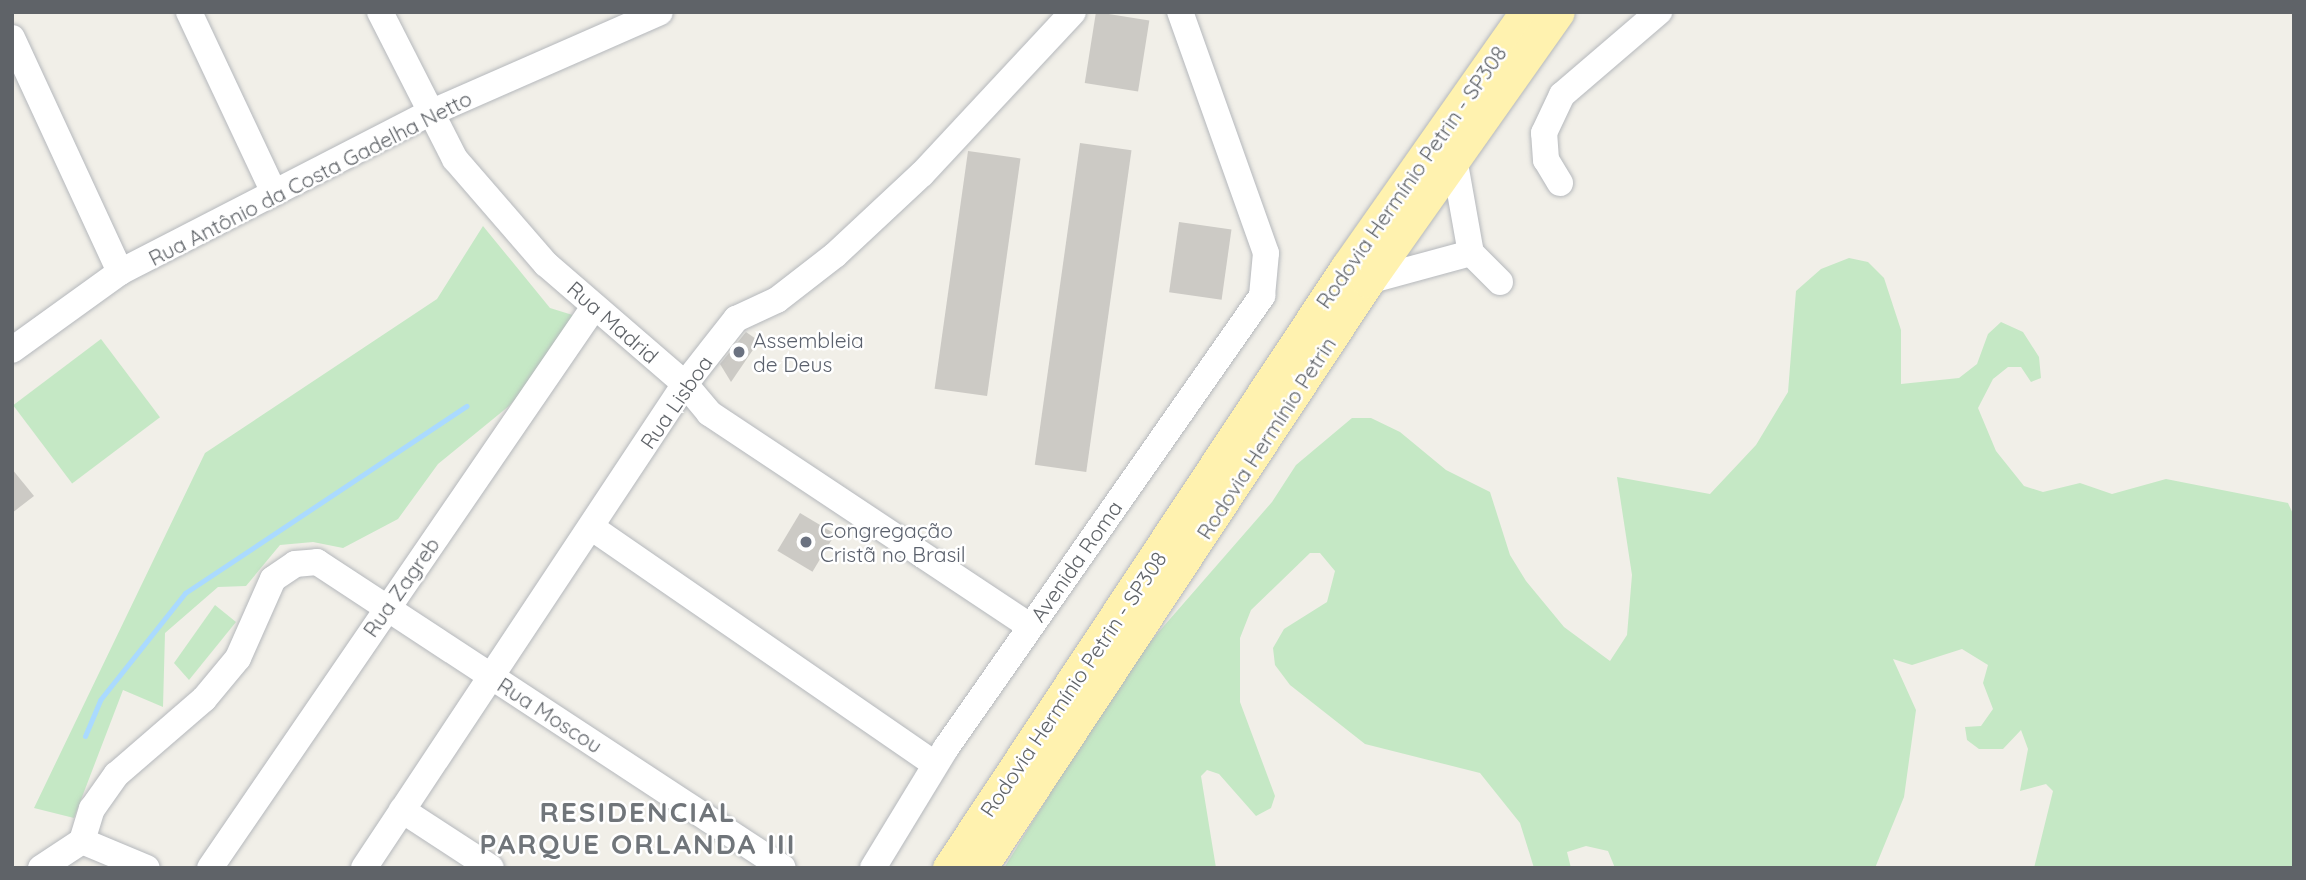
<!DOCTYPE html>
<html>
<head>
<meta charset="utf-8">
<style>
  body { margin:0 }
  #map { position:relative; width:2306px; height:880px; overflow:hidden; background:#f1efe8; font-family:Quicksand,sans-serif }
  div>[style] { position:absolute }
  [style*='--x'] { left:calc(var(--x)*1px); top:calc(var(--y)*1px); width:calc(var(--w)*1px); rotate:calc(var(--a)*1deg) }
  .green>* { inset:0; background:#c5e8c5; transform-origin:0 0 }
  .stream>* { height:5px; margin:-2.5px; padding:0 2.5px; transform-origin:2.5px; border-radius:2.5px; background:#aadaff }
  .building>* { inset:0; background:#cccac5; transform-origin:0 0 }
  .roads { filter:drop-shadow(0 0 2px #b5b8bc) drop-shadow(0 0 2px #b5b8bc) }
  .minor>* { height:26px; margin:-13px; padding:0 13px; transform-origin:13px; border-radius:13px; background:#fff }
  .major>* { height:33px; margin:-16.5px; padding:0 16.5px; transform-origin:16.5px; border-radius:16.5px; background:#fff2af }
  .dots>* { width:19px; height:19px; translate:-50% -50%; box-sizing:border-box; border:4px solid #fff; border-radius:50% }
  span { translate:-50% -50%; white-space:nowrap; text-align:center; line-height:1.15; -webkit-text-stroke:5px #fff; paint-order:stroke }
  .street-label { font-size:21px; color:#5f6368 }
  .worship-label { font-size:21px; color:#5b616d }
  .left { translate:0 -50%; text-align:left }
  .district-label { font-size:28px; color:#70757a; font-weight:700; letter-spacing:2px }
  .frame { position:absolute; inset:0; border:14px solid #5f6368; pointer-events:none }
</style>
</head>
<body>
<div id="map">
  <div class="green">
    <div style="clip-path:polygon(483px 226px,550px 308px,579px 317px,559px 351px,509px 406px,438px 464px,398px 519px,343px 548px,313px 542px,280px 545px,246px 586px,218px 587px,165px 633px,163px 707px,123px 690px,74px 818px,34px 808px,205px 453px,437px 299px)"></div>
    <div style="clip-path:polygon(1849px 258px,1868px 262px,1884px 278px,1901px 330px,1901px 384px,1959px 378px,1977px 364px,1988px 334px,2001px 322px,2023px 332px,2039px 357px,2041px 378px,2031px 382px,2021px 367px,2008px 367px,1993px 379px,1978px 408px,1996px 451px,2024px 486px,2043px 492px,2080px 483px,2112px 494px,2166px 479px,2288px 503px,2294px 516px,2294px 868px,2034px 868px,2053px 791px,2046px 784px,2020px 791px,2028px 749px,2021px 730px,2003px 749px,1979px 749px,1967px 740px,1965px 727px,1981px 726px,1993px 709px,1983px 683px,1988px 665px,1962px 649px,1912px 665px,1893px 659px,1916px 710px,1904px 797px,1875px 868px,1615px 868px,1608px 851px,1586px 846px,1567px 852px,1571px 868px,1534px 868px,1520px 823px,1480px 773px,1365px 744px,1290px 685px,1275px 665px,1273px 648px,1284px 629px,1327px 602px,1335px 571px,1320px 553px,1310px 553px,1251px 610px,1240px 638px,1240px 702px,1275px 796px,1271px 808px,1256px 816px,1219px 774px,1207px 770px,1201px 776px,1216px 868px,1004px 868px,1129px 666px,1272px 502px,1296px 465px,1352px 418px,1371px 418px,1400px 432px,1446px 470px,1490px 492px,1510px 555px,1526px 581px,1564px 627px,1610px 661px,1627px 635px,1632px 575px,1617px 477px,1710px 494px,1756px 445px,1788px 392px,1796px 291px,1821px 269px)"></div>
    <div style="left:101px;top:339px;width:98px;height:110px;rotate:53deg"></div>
    <div style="clip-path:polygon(215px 605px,236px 622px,189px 680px,174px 663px)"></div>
  </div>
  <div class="stream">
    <div style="--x:85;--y:736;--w:39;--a:-67"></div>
    <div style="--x:100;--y:700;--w:137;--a:-51.5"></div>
    <div style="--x:185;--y:593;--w:338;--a:-33.6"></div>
  </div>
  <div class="building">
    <div style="left:1096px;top:12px;width:54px;height:72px;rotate:9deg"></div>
    <div style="left:1080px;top:143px;width:52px;height:325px;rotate:8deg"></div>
    <div style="left:968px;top:151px;width:53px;height:240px;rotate:8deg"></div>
    <div style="left:1179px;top:222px;width:53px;height:71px;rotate:8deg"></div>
    <div style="clip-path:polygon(746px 332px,759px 341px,731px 382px,720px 364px)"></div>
    <div style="clip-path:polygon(12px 469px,34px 496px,12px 513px)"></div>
    <div style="left:800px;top:513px;width:41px;height:44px;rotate:31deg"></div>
  </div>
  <div class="roads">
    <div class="minor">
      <div style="--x:189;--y:12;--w:200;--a:64.8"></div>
      <div style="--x:380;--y:12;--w:165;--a:63"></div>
      <div style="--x:455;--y:159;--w:139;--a:49.1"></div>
      <div style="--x:546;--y:264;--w:184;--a:40.8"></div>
      <div style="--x:685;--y:384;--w:38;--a:50"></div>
      <div style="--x:709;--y:413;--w:385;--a:33.6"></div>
      <div style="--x:12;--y:38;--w:258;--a:65.2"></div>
      <div style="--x:1454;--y:158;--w:97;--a:79.9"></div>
      <div style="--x:1471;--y:253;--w:41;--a:45"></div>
      <div style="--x:1560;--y:183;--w:27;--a:-121"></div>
      <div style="--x:1546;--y:160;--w:27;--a:-94"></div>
      <div style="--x:1544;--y:133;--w:42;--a:-64.7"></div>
      <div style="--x:1562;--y:95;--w:128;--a:-40.6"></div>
      <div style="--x:1368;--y:281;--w:107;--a:-15.2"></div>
      <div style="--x:12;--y:350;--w:133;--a:-35.8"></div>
      <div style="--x:120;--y:272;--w:346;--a:-27.2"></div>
      <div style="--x:428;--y:114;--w:253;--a:-23.7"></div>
      <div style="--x:591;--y:527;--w:418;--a:34.6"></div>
      <div style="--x:402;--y:810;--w:106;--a:33.1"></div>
      <div style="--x:82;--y:841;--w:34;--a:-73"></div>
      <div style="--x:92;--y:809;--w:42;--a:-54.8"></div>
      <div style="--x:116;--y:775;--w:116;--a:-40.8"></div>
      <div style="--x:204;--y:699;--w:53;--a:-50.3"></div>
      <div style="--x:238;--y:658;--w:86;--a:-66.1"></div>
      <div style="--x:273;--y:579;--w:27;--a:-34"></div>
      <div style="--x:295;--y:564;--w:22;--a:-5"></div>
      <div style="--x:317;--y:562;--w:557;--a:33.29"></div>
      <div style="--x:41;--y:868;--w:49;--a:-33.4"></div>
      <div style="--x:82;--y:841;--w:70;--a:22.6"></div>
      <div style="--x:210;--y:868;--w:680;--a:-55.61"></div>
      <div style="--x:364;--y:868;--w:581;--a:-56.45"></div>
      <div style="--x:685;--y:384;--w:83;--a:-51.9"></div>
      <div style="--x:736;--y:319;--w:45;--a:-24.9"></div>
      <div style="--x:777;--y:300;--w:73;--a:-37.8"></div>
      <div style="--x:835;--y:255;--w:119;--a:-43"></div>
      <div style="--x:922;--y:174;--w:221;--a:-47"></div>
      <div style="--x:873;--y:868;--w:140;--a:-58.7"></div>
      <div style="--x:946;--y:748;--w:552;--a:-55.04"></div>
      <div style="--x:1262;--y:296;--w:43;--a:-84.7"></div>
      <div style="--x:1266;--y:253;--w:256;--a:-109.6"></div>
    </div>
    <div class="major">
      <div style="--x:949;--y:868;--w:721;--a:-56.49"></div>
      <div style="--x:1347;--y:267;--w:312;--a:-54.9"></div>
      <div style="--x:980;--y:868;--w:704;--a:-56.54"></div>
      <div style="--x:1368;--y:281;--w:329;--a:-54.8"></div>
    </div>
  </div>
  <div class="dots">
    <div style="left:739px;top:352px;background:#6b7280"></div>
    <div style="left:806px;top:542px;background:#6b7280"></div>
  </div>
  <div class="street-label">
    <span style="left:1411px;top:177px;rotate:-55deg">Rodovia Hermínio Petrin - SP308</span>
    <span style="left:310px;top:178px;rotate:-27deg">Rua Antônio da Costa Gadelha Netto</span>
    <span style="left:613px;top:322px;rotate:41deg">Rua Madrid</span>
    <span style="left:676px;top:402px;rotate:-55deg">Rua Lisboa</span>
    <span style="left:1266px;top:438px;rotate:-57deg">Rodovia Hermínio Petrin</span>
    <span style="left:1076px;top:561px;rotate:-55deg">Avenida Roma</span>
    <span style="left:401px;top:587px;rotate:-55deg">Rua Zagreb</span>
    <span style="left:1073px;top:684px;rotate:-56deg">Rodovia Hermínio Petrin - SP308</span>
    <span style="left:550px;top:715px;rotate:33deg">Rua Moscou</span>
  </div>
  <div class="worship-label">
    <span class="left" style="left:753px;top:352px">Assembleia<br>de Deus</span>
    <span class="left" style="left:820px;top:542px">Congregação<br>Cristã no Brasil</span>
  </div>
  <div class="district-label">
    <span style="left:638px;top:828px">RESIDENCIAL<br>PARQUE ORLANDA III</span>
  </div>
  <div class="frame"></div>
</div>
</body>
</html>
